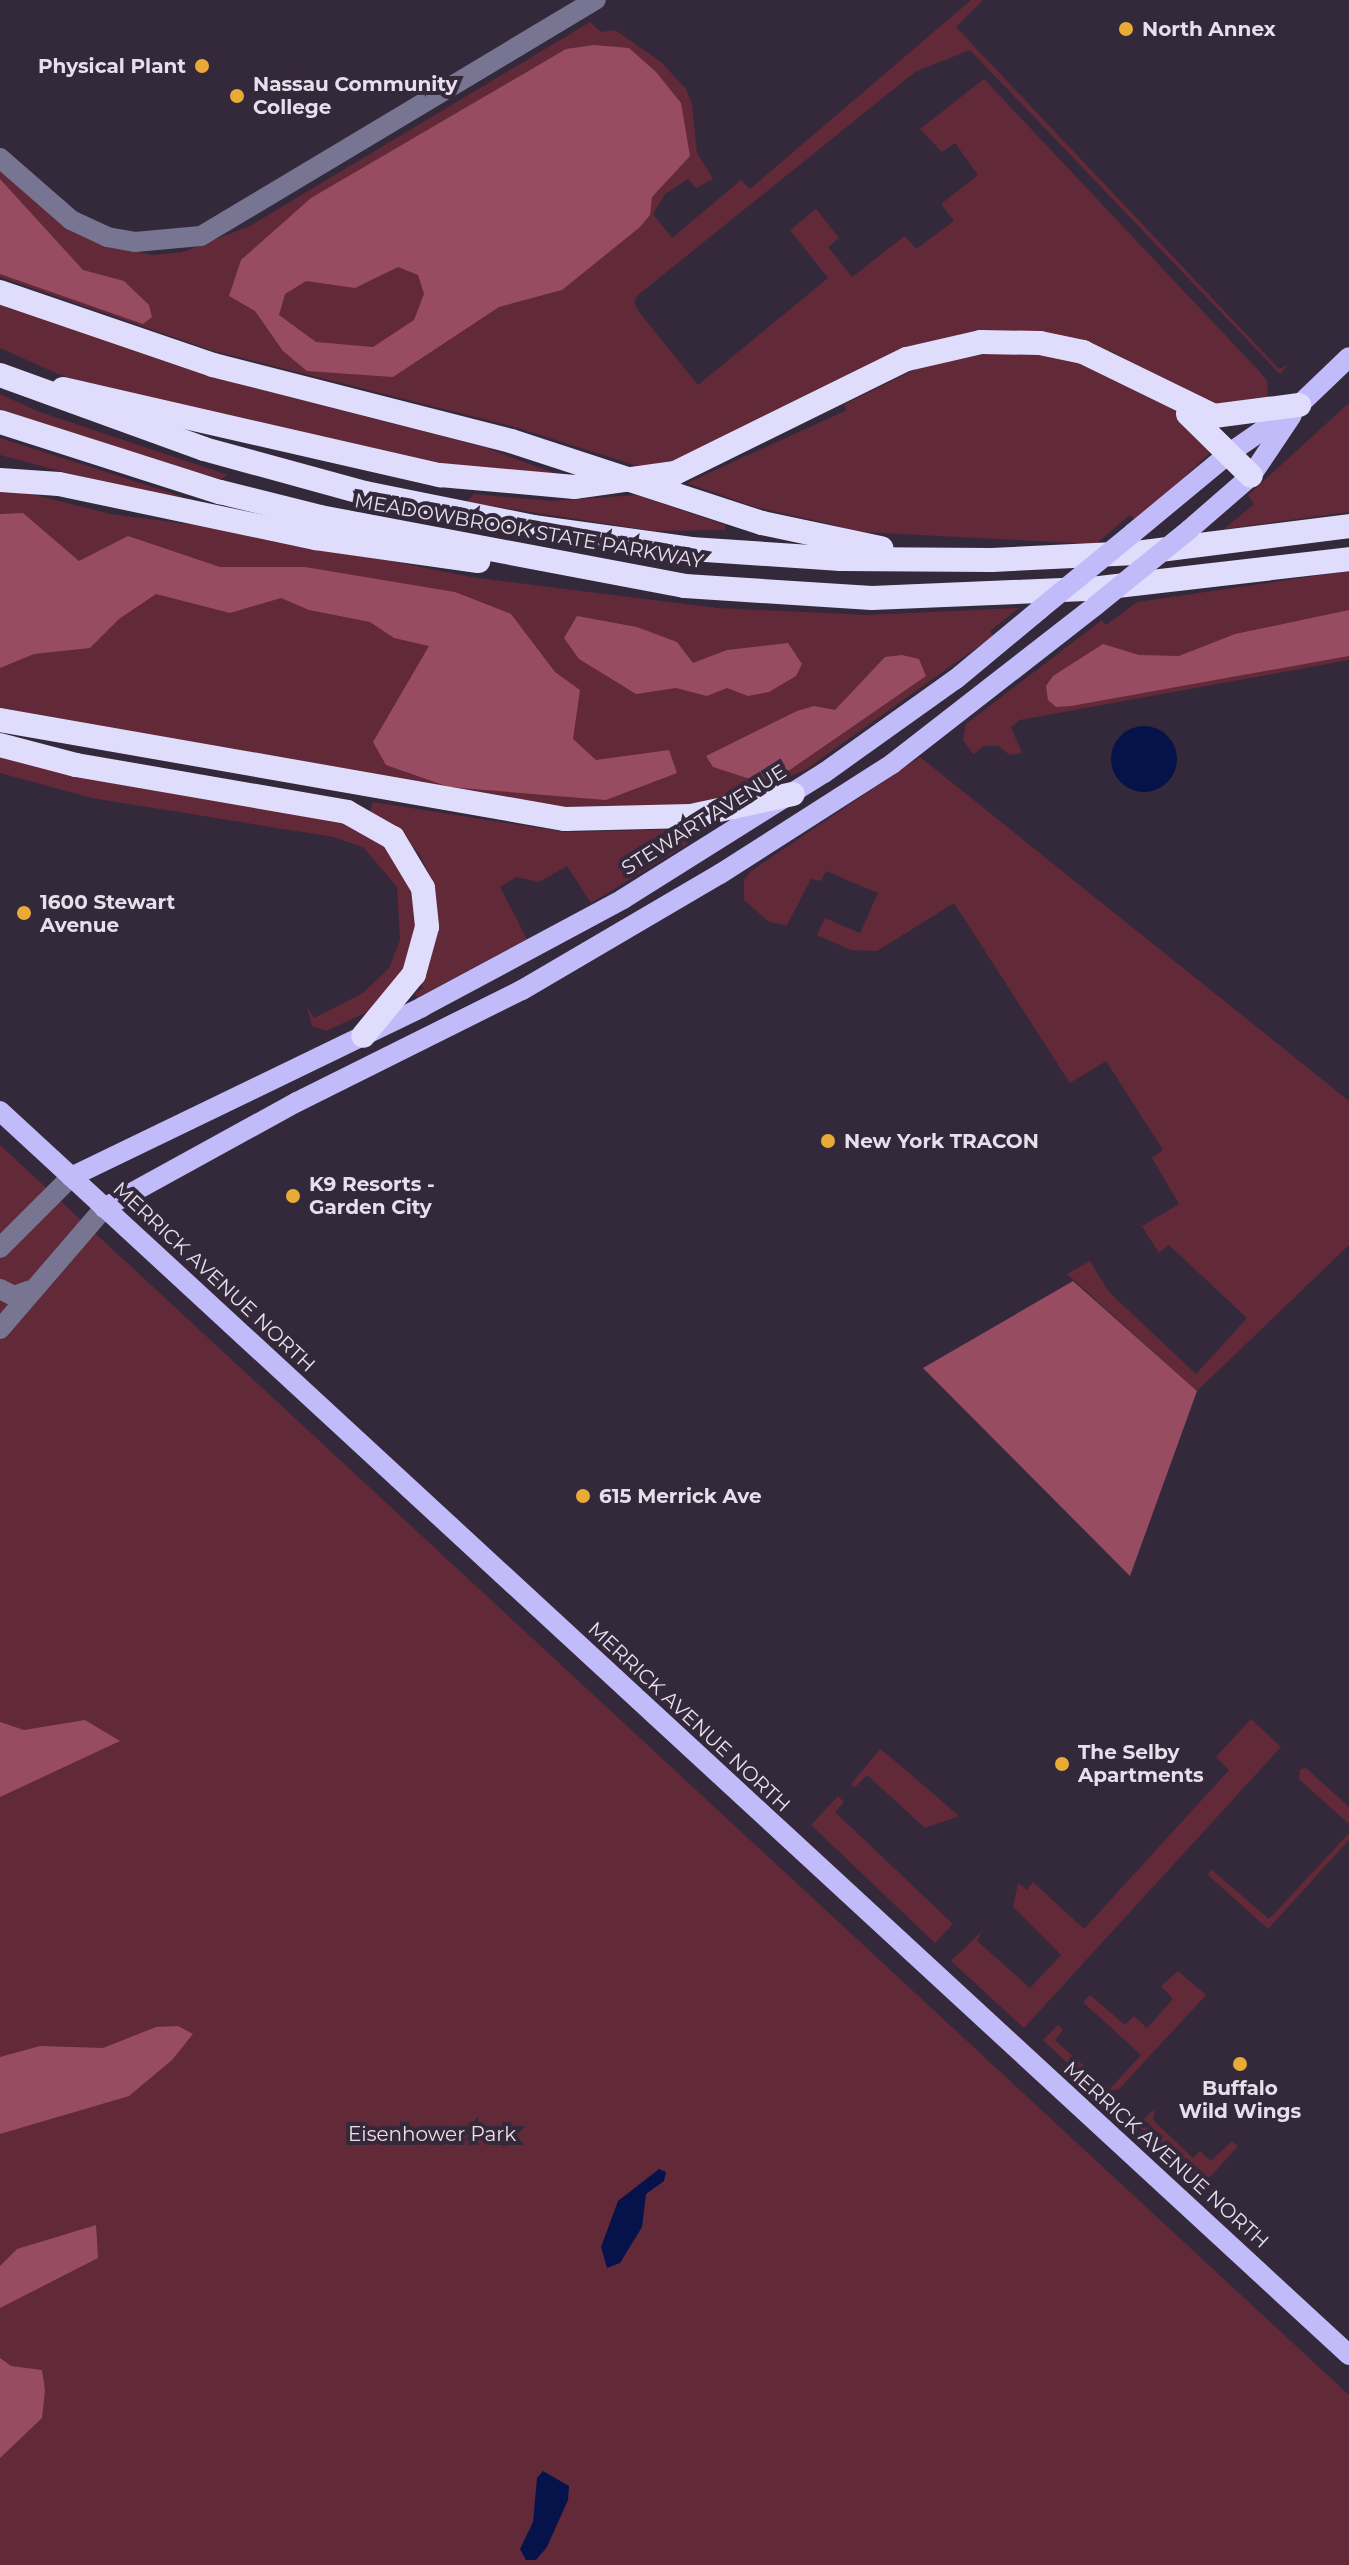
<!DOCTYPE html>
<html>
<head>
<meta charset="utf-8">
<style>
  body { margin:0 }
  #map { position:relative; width:1349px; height:2565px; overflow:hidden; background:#34293a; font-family:Montserrat,sans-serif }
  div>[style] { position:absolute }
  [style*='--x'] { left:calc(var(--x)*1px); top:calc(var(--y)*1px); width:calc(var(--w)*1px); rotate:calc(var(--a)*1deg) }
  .green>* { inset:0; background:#622939 }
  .forest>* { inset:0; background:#984c61 }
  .water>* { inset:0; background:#05134a }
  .round { border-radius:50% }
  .minor>* { height:20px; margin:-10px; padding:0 10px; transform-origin:10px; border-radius:10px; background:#787593 }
  .major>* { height:20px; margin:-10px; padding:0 10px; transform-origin:10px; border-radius:10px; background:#c2bbf9 }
  .highway>* { height:24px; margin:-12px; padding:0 12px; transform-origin:12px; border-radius:12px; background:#e0ddfc }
  .major-bridge>* { height:20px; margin:-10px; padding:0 10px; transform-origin:10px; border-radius:10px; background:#c2bbf9 }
  .highway-bridge>* { height:24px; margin:-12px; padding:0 12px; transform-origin:12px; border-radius:12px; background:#e0ddfc }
  .dots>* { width:22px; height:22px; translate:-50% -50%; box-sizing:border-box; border:4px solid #34293a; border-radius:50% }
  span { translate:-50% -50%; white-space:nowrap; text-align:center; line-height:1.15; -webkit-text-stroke:8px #34293a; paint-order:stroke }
  .poi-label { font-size:20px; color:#e7e0eb; font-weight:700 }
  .left { translate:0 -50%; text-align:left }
  .right { translate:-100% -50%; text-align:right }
  .street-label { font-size:20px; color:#e7e0eb }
  .park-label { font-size:20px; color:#f3dce1 }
</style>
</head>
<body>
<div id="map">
  <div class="green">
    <div style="clip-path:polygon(971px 0,983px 0,956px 27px,1279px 369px,1288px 365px,1280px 374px,970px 50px,915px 72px,638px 295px,634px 302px,639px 312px,698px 385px,828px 278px,790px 230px,816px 209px,839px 238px,828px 247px,852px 277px,905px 236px,916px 249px,954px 221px,941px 204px,978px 175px,955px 143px,942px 152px,920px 129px,984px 79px,1259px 371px,1267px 381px,1268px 397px,1213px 412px,1113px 352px,1067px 340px,912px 345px,706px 452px,650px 470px,515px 427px,214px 351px,0 277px,0 169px,124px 249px,153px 255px,183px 252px,250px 226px,590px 22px,601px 32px,615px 30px,661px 62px,686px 89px,692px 105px,697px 153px,713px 179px,696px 188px,688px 179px,665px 194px,653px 214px,672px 238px,741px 180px,750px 189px)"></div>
    <div style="clip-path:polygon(0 302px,250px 387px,484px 447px,573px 480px,385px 456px,160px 408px,58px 374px,0 348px)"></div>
    <div style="clip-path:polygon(998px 352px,1041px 353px,1081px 363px,1172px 408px,1212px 440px,1213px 450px,1137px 521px,1130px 515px,1096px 544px,841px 531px,839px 526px,755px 507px,687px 483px,847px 410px,843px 405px,922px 366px)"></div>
    <div style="clip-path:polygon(0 394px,37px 411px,228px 475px,221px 479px,134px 455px,0 409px)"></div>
    <div style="clip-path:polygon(1349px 403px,1349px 512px,1224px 529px,1254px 504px,1248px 495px)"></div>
    <div style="clip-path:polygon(0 438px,181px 496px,179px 503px,0 455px)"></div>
    <div style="clip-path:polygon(0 486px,111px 514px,248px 532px,471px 577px,717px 608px,868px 615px,1019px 608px,990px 631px,993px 636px,805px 770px,736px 801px,593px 814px,0 712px)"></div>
    <div style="clip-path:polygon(474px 494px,551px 501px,637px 495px,725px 525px,725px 530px,654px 531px,466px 502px)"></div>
    <div style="clip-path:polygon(1349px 571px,1349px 660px,1020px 720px,1011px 727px,1022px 753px,1010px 755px,998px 746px,984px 746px,973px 754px,963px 740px,966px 724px,1102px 620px,1106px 625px,1137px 602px)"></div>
    <div style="clip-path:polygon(0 756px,340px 818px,396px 853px,414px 887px,419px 927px,410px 964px,370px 1011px,326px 1031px,312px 1026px,307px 1006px,314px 1018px,363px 993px,389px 968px,400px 940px,397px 887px,363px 847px,333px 837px,92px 798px,0 773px)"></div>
    <div style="clip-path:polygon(920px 757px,1349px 1101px,1349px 1245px,1197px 1391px,1067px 1274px,1090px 1261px,1109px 1292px,1196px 1374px,1247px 1318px,1169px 1245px,1159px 1253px,1142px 1226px,1179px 1204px,1152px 1158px,1163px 1150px,1106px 1061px,1070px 1083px,954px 903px,877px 951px,851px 950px,817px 935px,825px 918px,860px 933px,878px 893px,826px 871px,821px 881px,811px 879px,787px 925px,769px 922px,744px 900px,744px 880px,751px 871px)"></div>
    <div style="clip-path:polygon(373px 802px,565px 832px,692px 829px,689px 843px,591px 903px,567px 866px,539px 882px,516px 877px,500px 887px,527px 939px,417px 998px,415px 993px,424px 988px,418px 982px,434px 886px,420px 855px,394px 825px,370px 811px)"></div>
    <div style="clip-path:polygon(0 1145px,1349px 2395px,1349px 2565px,0 2565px)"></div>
    <div style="clip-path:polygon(1251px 1719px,1281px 1747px,1024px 2028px,951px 1961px,982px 1931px,977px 1941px,1030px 1988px,1061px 1955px,1013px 1907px,1018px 1883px,1027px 1890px,1033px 1882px,1084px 1929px,1229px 1770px,1216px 1757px)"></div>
    <div style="clip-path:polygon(880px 1749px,888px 1755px,959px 1816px,925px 1828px,867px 1775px,855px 1787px,851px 1784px)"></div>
    <div style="clip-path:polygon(1306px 1768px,1349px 1807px,1349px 1824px,1299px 1779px,1300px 1769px)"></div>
    <div style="clip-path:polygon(838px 1796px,844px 1802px,835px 1812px,953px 1924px,935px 1943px,811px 1825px)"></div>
    <div style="clip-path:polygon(1349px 1833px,1349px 1840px,1268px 1929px,1208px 1875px,1211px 1869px,1269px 1919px)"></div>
    <div style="clip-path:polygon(1178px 1971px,1206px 1995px,1108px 2101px,1043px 2040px,1058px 2025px,1063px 2030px,1055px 2040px,1110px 2089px,1141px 2055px,1083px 2002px,1090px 1995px,1125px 2025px,1134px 2016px,1147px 2028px,1173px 1999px,1161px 1986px)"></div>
    <div style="clip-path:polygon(1155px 2108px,1153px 2120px,1193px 2158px,1200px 2151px,1211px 2161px,1232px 2141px,1238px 2146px,1210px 2177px,1195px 2181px,1138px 2126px)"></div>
  </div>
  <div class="forest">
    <div style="clip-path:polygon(evenodd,594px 45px,629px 48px,656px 72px,681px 103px,690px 156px,652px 197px,650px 215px,640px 227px,562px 290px,499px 307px,393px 377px,307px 371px,283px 351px,255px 311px,229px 296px,241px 260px,311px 198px,566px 49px,594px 45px,398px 267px,418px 275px,424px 294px,414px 320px,373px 347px,316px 342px,279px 315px,285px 294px,306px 281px,355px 288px,398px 267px)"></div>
    <div style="clip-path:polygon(0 179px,83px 270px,124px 281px,149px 305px,152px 317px,143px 324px,0 274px)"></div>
    <div style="clip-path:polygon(23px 513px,79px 561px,128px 536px,220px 567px,305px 567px,455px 592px,511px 614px,555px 672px,580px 690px,573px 739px,596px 760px,669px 750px,677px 773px,606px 800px,449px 787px,386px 765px,373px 742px,429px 646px,394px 638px,370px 622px,309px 610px,281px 598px,230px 613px,156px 594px,119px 619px,90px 648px,34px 654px,0 668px,0 514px)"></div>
    <div style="clip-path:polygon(1349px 610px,1349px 656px,1071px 706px,1056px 707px,1048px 700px,1046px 686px,1053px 676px,1103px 644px,1139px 655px,1179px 656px,1235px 634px)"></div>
    <div style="clip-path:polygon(577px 616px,637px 627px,677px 642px,693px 663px,727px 650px,788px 643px,802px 664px,796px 676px,769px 692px,748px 696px,727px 688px,707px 696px,676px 688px,636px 694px,579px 659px,564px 638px)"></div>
    <div style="clip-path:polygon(902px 655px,919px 659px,926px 676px,778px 778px,756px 781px,713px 767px,706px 756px,797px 711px,814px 706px,835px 710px,885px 657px)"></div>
    <div style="clip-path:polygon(1073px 1281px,1197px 1391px,1130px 1576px,923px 1368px)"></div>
    <div style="clip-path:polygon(85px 1720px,120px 1741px,0 1797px,0 1722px,24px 1730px)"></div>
    <div style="clip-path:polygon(178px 2026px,193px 2034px,172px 2060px,129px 2096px,0 2134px,0 2057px,40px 2046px,103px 2048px,156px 2027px)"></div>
    <div style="clip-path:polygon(96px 2225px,98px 2258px,0 2308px,0 2266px,17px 2249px)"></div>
    <div style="clip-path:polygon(0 2358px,11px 2366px,42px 2370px,45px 2390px,42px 2418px,0 2458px)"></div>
  </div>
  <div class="water">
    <div class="round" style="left:1111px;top:726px;width:66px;height:66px"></div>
    <div style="clip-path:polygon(659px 2169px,666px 2172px,664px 2181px,646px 2194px,642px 2227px,620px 2263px,607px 2268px,601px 2247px,618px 2201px)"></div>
    <div style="clip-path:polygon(543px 2471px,569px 2486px,568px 2500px,547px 2547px,536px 2560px,526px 2560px,520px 2549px,533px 2522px,537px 2478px)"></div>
  </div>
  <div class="minor">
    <div style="--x:0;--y:158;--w:94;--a:41.1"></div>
    <div style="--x:71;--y:220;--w:40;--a:25"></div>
    <div style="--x:107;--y:237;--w:28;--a:10"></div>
    <div style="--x:135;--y:242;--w:66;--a:-5.2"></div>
    <div style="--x:201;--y:236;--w:460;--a:-30.9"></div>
    <div style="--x:0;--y:1248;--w:100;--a:-45"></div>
    <div style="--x:0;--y:1289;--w:16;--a:27"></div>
    <div style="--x:14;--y:1296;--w:15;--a:-20"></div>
    <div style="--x:0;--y:1329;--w:160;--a:-49.3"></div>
  </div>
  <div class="major">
    <div style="--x:1190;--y:529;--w:81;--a:-41"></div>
    <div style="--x:1251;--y:476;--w:73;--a:-56.1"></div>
    <div style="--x:1133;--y:533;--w:127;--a:-39.6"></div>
    <div style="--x:1231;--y:452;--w:83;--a:-34.7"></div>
    <div style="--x:1299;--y:405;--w:69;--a:-43.8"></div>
    <div style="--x:0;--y:1111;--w:1835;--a:42.68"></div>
    <div style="--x:71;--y:1177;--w:390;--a:-25.8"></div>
    <div style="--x:422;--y:1007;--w:228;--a:-28.2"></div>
    <div style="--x:623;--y:899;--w:237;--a:-32.1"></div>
    <div style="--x:824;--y:773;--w:162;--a:-35.5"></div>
    <div style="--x:956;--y:679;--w:108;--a:-39.7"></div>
    <div style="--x:104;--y:1208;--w:220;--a:-28.8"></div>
    <div style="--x:297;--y:1102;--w:251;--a:-26.5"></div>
    <div style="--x:522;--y:990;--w:229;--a:-30.4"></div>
    <div style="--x:720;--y:874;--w:204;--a:-32.6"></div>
    <div style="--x:892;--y:764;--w:257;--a:-37.9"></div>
  </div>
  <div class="highway">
    <div style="--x:0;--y:292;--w:225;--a:18.9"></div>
    <div style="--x:213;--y:365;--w:308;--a:14.3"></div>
    <div style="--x:511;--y:441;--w:264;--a:18.1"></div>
    <div style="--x:762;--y:523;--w:122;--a:11.9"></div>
    <div style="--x:0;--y:375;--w:217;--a:19.9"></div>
    <div style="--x:204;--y:449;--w:167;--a:15.3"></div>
    <div style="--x:365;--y:493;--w:171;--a:11.4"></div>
    <div style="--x:533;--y:527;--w:160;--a:7.9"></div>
    <div style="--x:691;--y:549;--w:150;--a:3.8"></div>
    <div style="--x:841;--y:559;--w:151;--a:0.4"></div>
    <div style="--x:992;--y:560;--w:144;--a:-2.8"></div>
    <div style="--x:1136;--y:553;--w:215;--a:-7.2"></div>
    <div style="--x:63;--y:389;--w:387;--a:12.9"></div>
    <div style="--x:440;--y:475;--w:135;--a:5.1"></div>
    <div style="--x:1188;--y:414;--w:88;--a:44.5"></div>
    <div style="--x:0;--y:422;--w:231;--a:17.7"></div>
    <div style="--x:220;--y:492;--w:103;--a:14"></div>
    <div style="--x:320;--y:517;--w:371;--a:10.7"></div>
    <div style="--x:685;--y:586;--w:187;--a:3.7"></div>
    <div style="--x:872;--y:598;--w:219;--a:-2.4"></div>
    <div style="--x:1091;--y:589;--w:260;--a:-6.6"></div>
    <div style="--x:675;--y:473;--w:258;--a:-26.2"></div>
    <div style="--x:907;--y:359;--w:76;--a:-12.9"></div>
    <div style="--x:981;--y:342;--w:59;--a:1"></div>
    <div style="--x:1040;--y:343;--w:44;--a:11.8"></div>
    <div style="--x:1083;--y:352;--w:146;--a:26"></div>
    <div style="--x:1214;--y:416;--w:86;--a:-7.4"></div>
    <div style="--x:0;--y:480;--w:59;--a:3.9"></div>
    <div style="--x:59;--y:484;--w:263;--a:11.9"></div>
    <div style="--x:316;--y:538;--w:164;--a:8.1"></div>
    <div style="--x:0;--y:720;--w:574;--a:9.94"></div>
    <div style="--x:565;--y:819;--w:126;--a:-1.4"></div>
    <div style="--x:691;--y:816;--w:104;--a:-12.2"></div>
    <div style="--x:0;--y:745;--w:79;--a:14.7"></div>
    <div style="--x:76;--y:765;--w:275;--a:9.8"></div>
    <div style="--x:347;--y:812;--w:53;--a:29.5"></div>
    <div style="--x:393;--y:838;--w:58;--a:59"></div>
    <div style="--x:423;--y:888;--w:39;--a:84"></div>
    <div style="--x:427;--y:927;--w:49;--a:105.5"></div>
    <div style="--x:414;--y:974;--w:80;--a:129.4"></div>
  </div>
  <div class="major-bridge">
    <div style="--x:1095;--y:606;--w:122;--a:-39"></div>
    <div style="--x:1039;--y:610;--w:122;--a:-39.3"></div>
  </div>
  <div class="highway-bridge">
    <div style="--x:574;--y:487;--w:102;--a:-7.9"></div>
  </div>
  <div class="dots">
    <div style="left:1126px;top:29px;background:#eaaa38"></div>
    <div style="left:202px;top:66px;background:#eaaa38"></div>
    <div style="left:237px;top:96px;background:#eaaa38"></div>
    <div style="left:24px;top:913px;background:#eaaa38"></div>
    <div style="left:828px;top:1141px;background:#eaaa38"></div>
    <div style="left:293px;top:1196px;background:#eaaa38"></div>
    <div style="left:583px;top:1496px;background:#eaaa38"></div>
    <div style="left:1062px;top:1764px;background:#eaaa38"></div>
    <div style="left:1240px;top:2064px;background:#eaaa38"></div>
  </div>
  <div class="poi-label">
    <span class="left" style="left:1142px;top:29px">North Annex</span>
    <span class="right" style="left:186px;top:66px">Physical Plant</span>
    <span class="left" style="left:253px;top:96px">Nassau Community<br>College</span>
    <span class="left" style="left:40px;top:914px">1600 Stewart<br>Avenue</span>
    <span class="left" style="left:844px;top:1141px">New York TRACON</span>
    <span class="left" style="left:309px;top:1196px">K9 Resorts -<br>Garden City</span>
    <span class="left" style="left:599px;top:1496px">615 Merrick Ave</span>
    <span class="left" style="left:1078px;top:1764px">The Selby<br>Apartments</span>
    <span style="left:1240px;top:2100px">Buffalo<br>Wild Wings</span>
  </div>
  <div class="street-label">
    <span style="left:529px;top:531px;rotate:10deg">MEADOWBROOK STATE PARKWAY</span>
    <span style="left:704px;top:820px;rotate:-32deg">STEWART AVENUE</span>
    <span style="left:214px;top:1277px;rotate:43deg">MERRICK AVENUE NORTH</span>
    <span style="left:689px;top:1717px;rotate:43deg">MERRICK AVENUE NORTH</span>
    <span style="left:1166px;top:2155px;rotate:42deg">MERRICK AVENUE NORTH</span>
  </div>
  <div class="park-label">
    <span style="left:432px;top:2134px">Eisenhower Park</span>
  </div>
</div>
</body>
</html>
